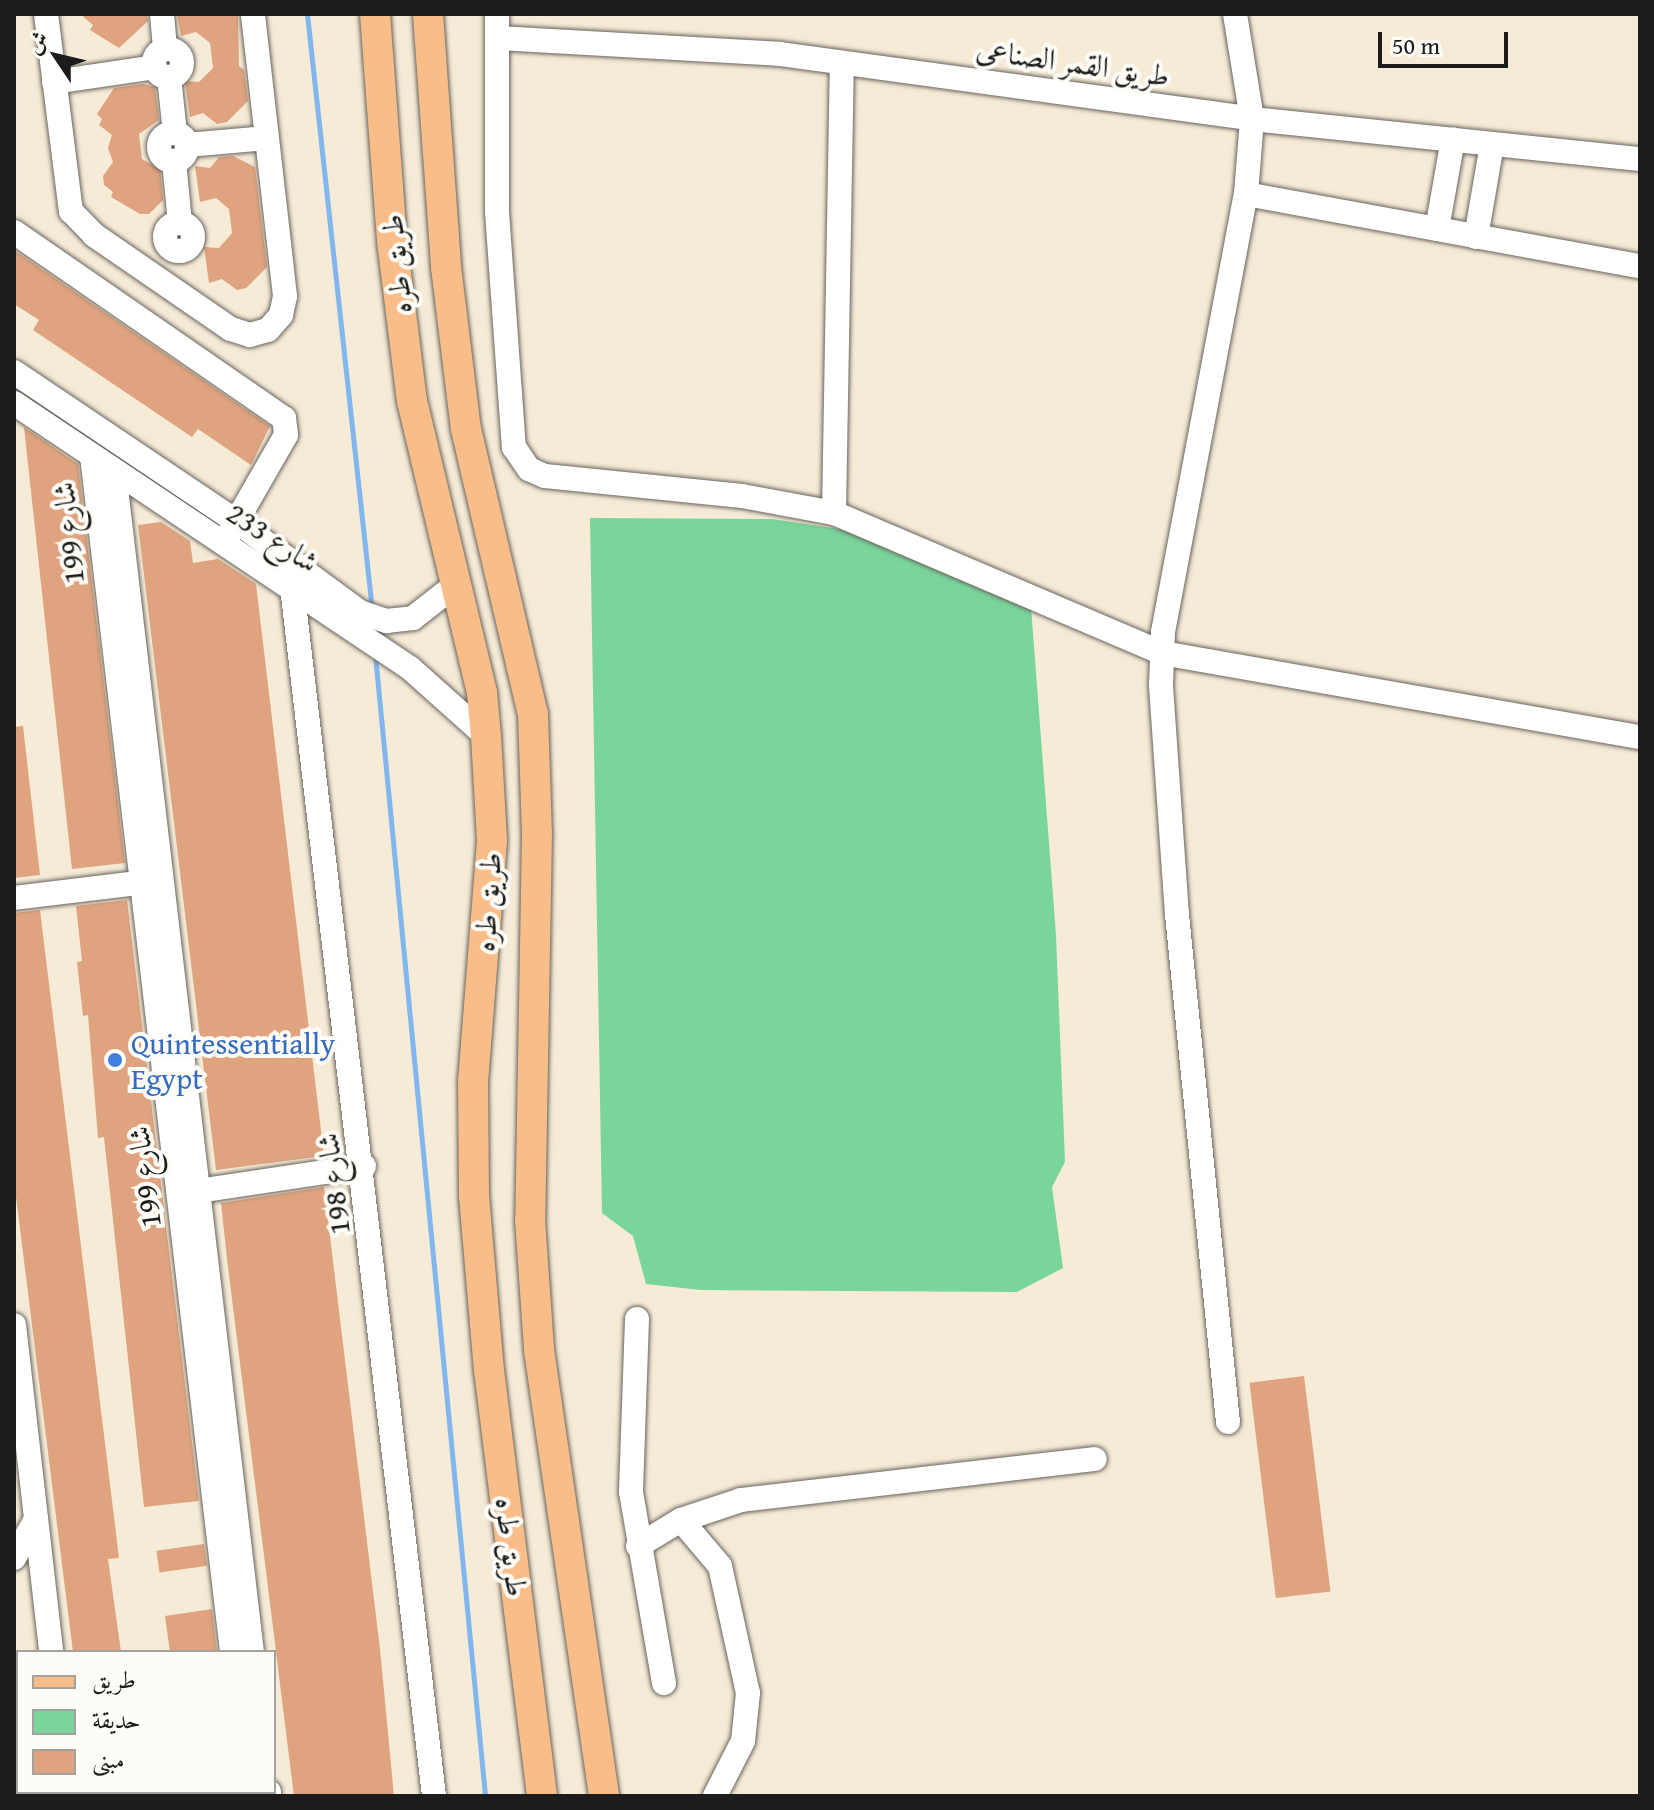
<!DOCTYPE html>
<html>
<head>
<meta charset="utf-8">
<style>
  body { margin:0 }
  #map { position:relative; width:1654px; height:1810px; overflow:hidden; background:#f5ebd7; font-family:"Gentium Book Plus",Amiri,serif }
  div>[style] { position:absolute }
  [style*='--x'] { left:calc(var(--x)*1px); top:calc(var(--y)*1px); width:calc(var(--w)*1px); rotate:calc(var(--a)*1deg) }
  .green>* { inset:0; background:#7ad59b }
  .stream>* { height:5px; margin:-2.5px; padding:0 2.5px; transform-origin:2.5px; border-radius:2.5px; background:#81b6ef }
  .building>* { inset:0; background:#dfa37f; transform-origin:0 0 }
  .roads { filter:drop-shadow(0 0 2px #68645d) drop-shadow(0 0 2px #68645d) }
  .minor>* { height:24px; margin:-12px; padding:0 12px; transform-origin:12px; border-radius:12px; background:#fff }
  .minor>.ring { margin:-12px; padding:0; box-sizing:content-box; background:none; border:24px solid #fff; border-radius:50% }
  .major>* { height:30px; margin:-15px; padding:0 15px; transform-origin:15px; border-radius:15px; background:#f8bd89 }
  .dots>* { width:22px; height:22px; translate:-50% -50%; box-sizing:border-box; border:4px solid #fdfcf7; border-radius:50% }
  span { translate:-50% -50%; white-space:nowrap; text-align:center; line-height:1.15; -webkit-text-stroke:8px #fdfcf7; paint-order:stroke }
  .street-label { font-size:30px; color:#1c1c1c }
  .shop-label { font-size:30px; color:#366cbe }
  .left { translate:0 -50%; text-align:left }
  .frame { position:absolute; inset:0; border:16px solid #1c1c1c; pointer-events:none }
  .legend { position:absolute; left:16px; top:1650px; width:260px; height:144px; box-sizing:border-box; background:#fdfcf7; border:2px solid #a3a29f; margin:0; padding:10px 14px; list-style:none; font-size:24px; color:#1c1c1c }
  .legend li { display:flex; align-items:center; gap:16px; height:40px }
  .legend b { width:40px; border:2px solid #a3a29f }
  .north { position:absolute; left:16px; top:16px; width:80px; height:80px; -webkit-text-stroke:6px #fdfcf7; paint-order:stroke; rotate:305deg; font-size:22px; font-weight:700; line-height:32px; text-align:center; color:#1c1c1c }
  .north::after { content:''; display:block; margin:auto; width:28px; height:36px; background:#1c1c1c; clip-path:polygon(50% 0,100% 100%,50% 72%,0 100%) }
  .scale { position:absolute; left:1378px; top:32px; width:130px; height:36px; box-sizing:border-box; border:4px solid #1c1c1c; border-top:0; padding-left:10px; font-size:24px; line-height:28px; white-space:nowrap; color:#1c1c1c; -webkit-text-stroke:6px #fdfcf7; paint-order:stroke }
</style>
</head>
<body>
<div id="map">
  <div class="green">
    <div style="clip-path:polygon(590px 518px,772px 519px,873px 534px,1031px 607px,1056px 935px,1065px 1162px,1052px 1187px,1063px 1268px,1017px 1292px,701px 1290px,646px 1284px,633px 1236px,602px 1213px)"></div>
  </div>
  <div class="stream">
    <div style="--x:307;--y:14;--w:600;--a:83.78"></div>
    <div style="--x:375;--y:655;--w:1146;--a:84.49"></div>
  </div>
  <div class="building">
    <div style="clip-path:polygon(80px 14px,147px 14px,148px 21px,119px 48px,90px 30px,93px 25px)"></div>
    <div style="clip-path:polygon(177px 14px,238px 14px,239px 66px,244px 70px,248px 101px,227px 122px,217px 124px,203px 113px,190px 117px,185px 81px,199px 82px,213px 68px,210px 43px,196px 32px,181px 36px)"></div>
    <div style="clip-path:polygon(143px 84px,155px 87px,159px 120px,139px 134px,142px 159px,160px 169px,163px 200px,149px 214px,140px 214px,111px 197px,113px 192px,104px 185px,103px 176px,113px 162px,108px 148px,112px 135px,99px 125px,102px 119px,97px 114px,114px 88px)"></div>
    <div style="clip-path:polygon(233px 156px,255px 167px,267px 267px,246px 288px,237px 290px,222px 279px,209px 283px,204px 247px,219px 248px,232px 233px,229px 209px,216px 198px,200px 202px,195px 166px,210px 168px,219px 157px)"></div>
    <div style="clip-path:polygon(14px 250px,270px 426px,251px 465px,198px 429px,192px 437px,33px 330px,39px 320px,14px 304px)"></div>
    <div style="clip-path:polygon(24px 427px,78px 464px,125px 863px,72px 869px)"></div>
    <div style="clip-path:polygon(161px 522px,190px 541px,193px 563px,218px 559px,256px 584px,324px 1156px,216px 1170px,138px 525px)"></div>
    <div style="clip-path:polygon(23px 726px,40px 875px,14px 878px,14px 727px)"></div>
    <div style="clip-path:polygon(127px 900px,199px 1501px,144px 1507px,104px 1137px,98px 1138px,88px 1015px,83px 1016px,77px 962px,82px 961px,76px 906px)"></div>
    <div style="clip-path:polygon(40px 910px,119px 1558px,108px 1559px,121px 1652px,73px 1652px,14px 1181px,14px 913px)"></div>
    <div style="clip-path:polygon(324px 1187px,380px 1649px,394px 1796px,294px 1796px,227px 1259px,221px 1203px)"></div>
    <div style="left:1304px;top:1376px;width:217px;height:55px;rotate:83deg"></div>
    <div style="left:204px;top:1544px;width:22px;height:48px;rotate:82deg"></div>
    <div style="clip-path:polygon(212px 1609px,217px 1652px,170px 1652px,165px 1616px)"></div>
  </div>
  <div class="roads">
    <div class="minor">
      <div style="--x:46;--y:14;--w:199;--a:82.8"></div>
      <div style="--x:71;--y:211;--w:33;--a:46"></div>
      <div style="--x:94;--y:235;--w:166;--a:34.5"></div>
      <div style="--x:231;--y:329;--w:20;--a:18"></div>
      <div style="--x:250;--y:335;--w:19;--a:-16"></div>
      <div style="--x:268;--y:330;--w:20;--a:-49"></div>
      <div style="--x:281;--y:315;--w:19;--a:-78"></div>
      <div style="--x:285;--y:296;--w:284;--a:-96.5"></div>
      <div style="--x:162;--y:14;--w:35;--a:85"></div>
      <div style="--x:497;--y:14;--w:198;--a:90"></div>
      <div style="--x:497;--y:212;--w:236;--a:85.9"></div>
      <div style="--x:514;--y:447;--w:27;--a:56"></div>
      <div style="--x:529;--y:469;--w:17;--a:24"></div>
      <div style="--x:545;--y:476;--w:198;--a:5.8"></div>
      <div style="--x:742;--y:496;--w:94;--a:10.5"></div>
      <div style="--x:834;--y:513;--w:357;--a:23.1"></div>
      <div style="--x:1162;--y:653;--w:485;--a:10"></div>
      <div style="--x:497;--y:38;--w:283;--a:3.2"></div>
      <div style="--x:780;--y:54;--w:476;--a:7.8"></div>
      <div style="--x:1252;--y:119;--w:390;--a:5.9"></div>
      <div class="ring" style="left:154px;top:49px;width:4px;height:4px"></div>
      <div style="--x:169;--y:77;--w:56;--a:83.9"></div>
      <div style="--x:54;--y:82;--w:102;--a:-8.4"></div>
      <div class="ring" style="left:159px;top:133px;width:4px;height:4px"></div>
      <div style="--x:187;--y:145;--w:80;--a:-5"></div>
      <div style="--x:174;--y:161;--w:62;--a:84.5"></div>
      <div style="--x:1246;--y:194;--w:401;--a:10.4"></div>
      <div class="ring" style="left:165px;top:223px;width:4px;height:4px"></div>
      <div style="--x:1437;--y:229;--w:91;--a:-79.9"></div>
      <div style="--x:14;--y:232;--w:328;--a:34.6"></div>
      <div style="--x:284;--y:418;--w:17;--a:83"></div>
      <div style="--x:286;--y:435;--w:114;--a:119.9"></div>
      <div style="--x:1476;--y:237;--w:94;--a:-80.2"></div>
      <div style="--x:14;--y:372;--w:267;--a:33.9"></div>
      <div style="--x:236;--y:521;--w:154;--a:36.3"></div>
      <div style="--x:360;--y:612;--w:28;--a:19"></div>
      <div style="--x:386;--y:621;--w:27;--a:-6"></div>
      <div style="--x:413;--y:618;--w:52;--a:-38"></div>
      <div style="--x:14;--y:403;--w:476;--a:33.8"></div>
      <div style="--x:410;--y:668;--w:102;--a:41.8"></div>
      <div style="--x:92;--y:456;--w:1204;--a:83.32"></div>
      <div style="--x:114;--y:471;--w:1189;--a:83.34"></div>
      <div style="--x:834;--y:513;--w:450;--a:-89"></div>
      <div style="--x:299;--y:566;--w:22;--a:108"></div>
      <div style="--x:292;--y:587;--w:1217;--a:83.3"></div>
      <div style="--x:14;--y:898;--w:142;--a:-6.9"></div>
      <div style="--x:184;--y:1193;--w:182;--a:-8.5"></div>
      <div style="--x:637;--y:1319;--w:173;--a:92"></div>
      <div style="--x:631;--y:1492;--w:194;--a:80.2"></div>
      <div style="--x:14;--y:1325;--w:329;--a:83.5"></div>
      <div style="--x:1228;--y:1422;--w:510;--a:-95.74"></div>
      <div style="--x:1177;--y:915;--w:231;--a:-94"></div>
      <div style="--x:1161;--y:685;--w:53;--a:-87.8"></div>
      <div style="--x:1163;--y:632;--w:446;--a:-79.3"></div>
      <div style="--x:1246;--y:194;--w:75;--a:-85.4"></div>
      <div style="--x:1252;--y:119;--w:106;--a:-99.2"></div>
      <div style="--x:681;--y:1520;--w:60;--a:49.7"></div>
      <div style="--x:720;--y:1566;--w:130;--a:77.6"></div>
      <div style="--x:748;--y:1693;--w:48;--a:95.9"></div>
      <div style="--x:743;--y:1741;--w:62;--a:117"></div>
      <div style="--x:638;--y:1546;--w:50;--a:-31.2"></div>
      <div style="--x:681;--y:1520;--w:63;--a:-18.4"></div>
      <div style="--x:741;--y:1500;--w:356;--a:-6.6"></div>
      <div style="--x:14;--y:1558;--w:45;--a:-60.6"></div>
      <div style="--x:67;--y:1792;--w:4;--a:90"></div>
      <div style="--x:248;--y:1792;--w:4;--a:76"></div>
      <div style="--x:269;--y:1792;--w:4;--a:90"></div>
    </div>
    <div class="major">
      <div style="--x:375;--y:14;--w:228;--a:85.7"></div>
      <div style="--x:392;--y:241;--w:161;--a:82.9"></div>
      <div style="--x:412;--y:401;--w:300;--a:76.5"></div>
      <div style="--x:482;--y:693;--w:43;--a:84.7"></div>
      <div style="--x:486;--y:736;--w:105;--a:86.7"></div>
      <div style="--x:492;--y:841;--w:241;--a:94.5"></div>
      <div style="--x:473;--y:1081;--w:115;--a:89.5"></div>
      <div style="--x:474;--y:1196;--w:175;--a:85.1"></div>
      <div style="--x:489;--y:1370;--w:429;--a:82.9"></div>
      <div style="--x:428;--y:14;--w:254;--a:85.9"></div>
      <div style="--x:446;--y:267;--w:163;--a:83"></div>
      <div style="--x:466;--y:429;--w:293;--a:76.8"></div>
      <div style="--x:533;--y:714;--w:119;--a:88.1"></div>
      <div style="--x:537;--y:833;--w:387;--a:91"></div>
      <div style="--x:530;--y:1220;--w:130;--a:86"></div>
      <div style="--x:539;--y:1350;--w:451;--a:81.7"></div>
    </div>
  </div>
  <div class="dots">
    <div style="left:115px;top:1060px;background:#3f7fe0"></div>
  </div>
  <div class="street-label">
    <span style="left:1073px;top:62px;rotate:8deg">طريق القمر الصناعى</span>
    <span style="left:396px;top:264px;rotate:-96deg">طريق طره</span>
    <span style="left:68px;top:533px;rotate:-96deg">شارع 199</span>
    <span style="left:273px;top:537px;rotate:33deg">شارع 233</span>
    <span style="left:487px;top:902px;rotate:-86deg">طريق طره</span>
    <span style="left:144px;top:1177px;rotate:-97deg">شارع 199</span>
    <span style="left:333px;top:1184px;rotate:-97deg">شارع 198</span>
    <span style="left:512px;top:1547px;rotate:83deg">طريق طره</span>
  </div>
  <div class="shop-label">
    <span class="left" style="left:131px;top:1060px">Quintessentially<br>Egypt</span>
  </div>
  <div class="frame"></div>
  <ul class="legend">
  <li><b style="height:10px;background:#f8bd89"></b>طريق</li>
  <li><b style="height:22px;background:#7ad59b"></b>حديقة</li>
  <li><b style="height:22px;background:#dfa37f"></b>مبنى</li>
  </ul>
  <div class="north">ش</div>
  <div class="scale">50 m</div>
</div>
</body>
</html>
